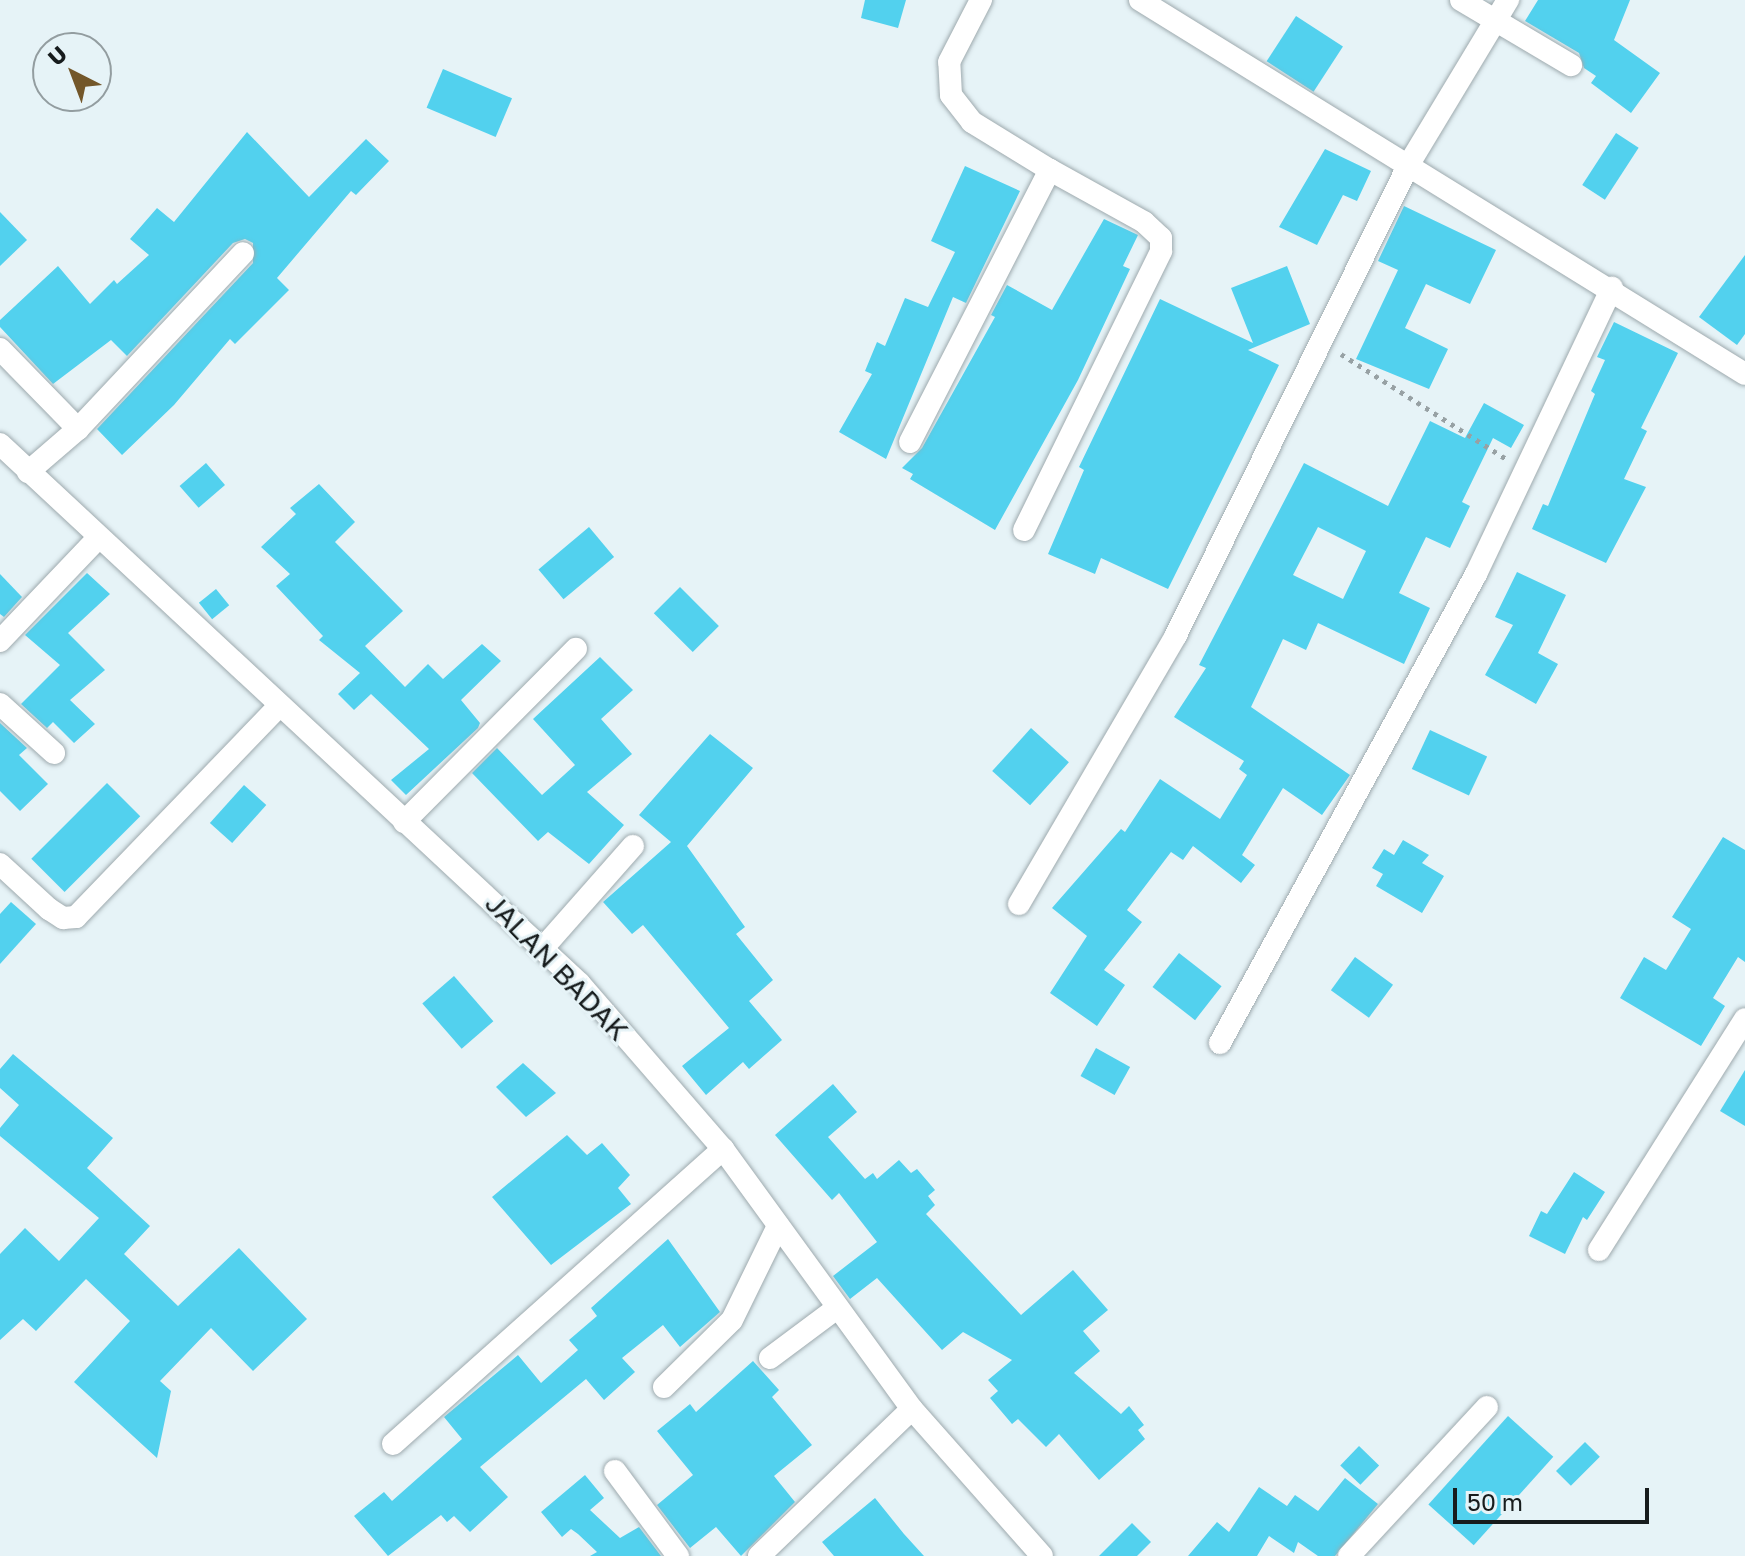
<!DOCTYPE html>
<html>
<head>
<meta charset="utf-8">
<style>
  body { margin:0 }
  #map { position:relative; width:1745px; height:1556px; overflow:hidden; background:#e6f3f7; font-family:"Golos Text",sans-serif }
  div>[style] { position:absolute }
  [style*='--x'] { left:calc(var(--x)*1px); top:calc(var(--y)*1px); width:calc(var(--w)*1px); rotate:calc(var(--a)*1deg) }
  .building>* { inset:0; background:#52d1ee; transform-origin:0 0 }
  .path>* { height:5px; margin-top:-2.5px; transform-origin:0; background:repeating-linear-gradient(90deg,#97a1a4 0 4px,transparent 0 10px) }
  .roads { filter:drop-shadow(0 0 2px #9eaaae) drop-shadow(0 0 2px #9eaaae) }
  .street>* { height:22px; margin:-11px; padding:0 11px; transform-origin:11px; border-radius:11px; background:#fff }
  span { translate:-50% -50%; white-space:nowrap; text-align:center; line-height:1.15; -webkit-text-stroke:6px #e6f3f7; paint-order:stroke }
  .street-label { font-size:28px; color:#171c1d }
  .north { position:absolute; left:32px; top:32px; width:80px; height:80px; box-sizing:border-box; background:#e6f3f7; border:2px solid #939da0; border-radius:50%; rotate:318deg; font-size:22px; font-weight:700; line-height:32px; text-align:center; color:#171c1d }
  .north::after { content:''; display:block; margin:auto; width:28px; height:36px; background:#73572a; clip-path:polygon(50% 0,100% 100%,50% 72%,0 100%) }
  .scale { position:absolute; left:1453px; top:1488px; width:196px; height:36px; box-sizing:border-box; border:4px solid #171c1d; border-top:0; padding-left:10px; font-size:24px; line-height:28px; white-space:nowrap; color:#171c1d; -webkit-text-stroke:6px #e6f3f7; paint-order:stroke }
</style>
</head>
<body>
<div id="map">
  <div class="building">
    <div style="clip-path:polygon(865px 0,906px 0,898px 28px,861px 18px)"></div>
    <div style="clip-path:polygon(1538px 0,1630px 0,1614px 40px,1660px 73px,1631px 113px,1591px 83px,1596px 76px,1584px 68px,1579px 53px,1525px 21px)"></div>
    <div style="left:1296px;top:16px;width:56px;height:54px;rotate:33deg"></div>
    <div style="left:443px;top:69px;width:75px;height:42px;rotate:23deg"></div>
    <div style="clip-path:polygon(247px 132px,309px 197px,366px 139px,389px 161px,356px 195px,351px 191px,277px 278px,289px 290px,235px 344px,230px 339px,174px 405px,122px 455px,97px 429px,253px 263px,253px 243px,245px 239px,233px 243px,127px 356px,111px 340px,53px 384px,0 327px,0 320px,58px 266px,90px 304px,114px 280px,117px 284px,149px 255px,130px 239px,157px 208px,174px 222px)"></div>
    <div style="left:1616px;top:133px;width:27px;height:62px;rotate:33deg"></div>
    <div style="clip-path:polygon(1325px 149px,1371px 171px,1357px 201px,1343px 195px,1317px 245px,1279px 227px)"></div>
    <div style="clip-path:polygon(965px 166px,1020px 191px,966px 303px,953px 297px,886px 459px,839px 432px,872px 374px,865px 371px,877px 342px,885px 346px,905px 298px,928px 307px,955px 252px,931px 241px)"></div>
    <div style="clip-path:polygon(1404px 206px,1496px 250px,1470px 304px,1426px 284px,1405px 328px,1448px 349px,1429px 389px,1356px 359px,1398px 270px,1378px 261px)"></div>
    <div style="clip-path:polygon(0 212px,27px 240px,0 266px)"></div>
    <div style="clip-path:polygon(1104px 219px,1138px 235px,1123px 266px,1130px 269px,1078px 380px,995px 530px,910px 479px,913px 474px,902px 468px,922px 448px,995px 317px,991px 315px,1007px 285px,1052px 310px)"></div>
    <div style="clip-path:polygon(1745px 255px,1745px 334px,1737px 345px,1699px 317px)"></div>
    <div style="clip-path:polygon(1287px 266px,1310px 324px,1248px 350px,1279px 365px,1168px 589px,1101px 558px,1095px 574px,1048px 554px,1084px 470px,1079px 467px,1160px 299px,1253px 343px,1231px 288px)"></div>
    <div style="clip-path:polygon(1614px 322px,1678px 353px,1641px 428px,1647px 431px,1624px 479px,1646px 487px,1606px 563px,1532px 529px,1543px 504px,1548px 506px,1595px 394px,1591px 391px,1605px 360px,1597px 357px)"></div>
    <div style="clip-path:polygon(evenodd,1484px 403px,1524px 425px,1511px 448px,1493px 438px,1462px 502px,1470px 506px,1450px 548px,1426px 537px,1399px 593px,1430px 608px,1404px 664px,1318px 623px,1306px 650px,1283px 639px,1251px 707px,1350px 775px,1322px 815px,1283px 788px,1242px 855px,1255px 865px,1241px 883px,1193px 846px,1183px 860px,1171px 852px,1127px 910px,1142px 922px,1104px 970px,1125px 985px,1097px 1026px,1050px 993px,1087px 936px,1052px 908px,1121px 829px,1125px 832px,1160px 779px,1220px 819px,1247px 775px,1239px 769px,1244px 761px,1174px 717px,1206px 668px,1199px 665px,1304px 463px,1388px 506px,1430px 421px,1465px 438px,1484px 403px,1318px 527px,1366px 551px,1343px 599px,1293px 575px,1318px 527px)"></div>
    <div style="left:206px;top:463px;width:29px;height:35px;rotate:49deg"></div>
    <div style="clip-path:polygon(319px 484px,355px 522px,335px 542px,403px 611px,365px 646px,405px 687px,428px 664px,443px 679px,482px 644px,501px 661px,461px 700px,480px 723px,478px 728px,406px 795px,391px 780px,429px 749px,371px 694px,354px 710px,338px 694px,360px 673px,319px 640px,323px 636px,276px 586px,290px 574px,261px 547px,296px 514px,290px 508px)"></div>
    <div style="left:589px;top:527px;width:39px;height:66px;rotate:50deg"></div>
    <div style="clip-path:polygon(1517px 572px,1566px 595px,1538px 653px,1558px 664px,1536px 704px,1485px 675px,1513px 625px,1495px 617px)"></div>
    <div style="clip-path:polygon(87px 573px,110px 594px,68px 633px,105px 670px,70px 700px,95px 724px,74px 743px,53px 722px,47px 728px,21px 704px,60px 665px,25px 635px)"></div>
    <div style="clip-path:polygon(0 574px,22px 597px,4px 617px,0 614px)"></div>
    <div style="left:680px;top:587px;width:55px;height:37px;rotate:45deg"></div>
    <div style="left:216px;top:589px;width:21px;height:22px;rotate:51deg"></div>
    <div style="clip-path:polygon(600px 657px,633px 690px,601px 719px,632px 754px,587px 792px,624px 825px,589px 864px,548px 832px,538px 841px,472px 773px,497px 748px,542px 795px,575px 765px,533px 719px)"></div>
    <div style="clip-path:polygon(0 723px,27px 748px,19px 755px,48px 784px,20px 811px,0 791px)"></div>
    <div style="left:1031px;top:728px;width:51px;height:58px;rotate:42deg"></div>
    <div style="left:1430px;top:730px;width:63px;height:43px;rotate:25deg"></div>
    <div style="clip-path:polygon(710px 734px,753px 768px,687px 846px,745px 927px,736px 934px,773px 980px,749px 1001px,782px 1040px,749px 1069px,743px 1062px,706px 1095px,682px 1066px,729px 1028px,643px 925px,632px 934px,603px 902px,671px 842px,639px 815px)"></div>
    <div style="left:107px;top:783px;width:47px;height:107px;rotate:45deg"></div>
    <div style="left:244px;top:785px;width:30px;height:51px;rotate:42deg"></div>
    <div style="clip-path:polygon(1723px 837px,1745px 850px,1745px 962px,1738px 957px,1713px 998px,1725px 1006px,1701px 1046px,1620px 998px,1644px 957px,1666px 970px,1691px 929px,1672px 917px)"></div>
    <div style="clip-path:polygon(1403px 840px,1429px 855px,1422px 863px,1444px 876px,1422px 913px,1376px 886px,1383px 874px,1372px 868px,1384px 849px,1394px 855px)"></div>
    <div style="clip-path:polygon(11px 902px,36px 924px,0 964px,0 914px)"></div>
    <div style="left:1179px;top:953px;width:54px;height:43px;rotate:38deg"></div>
    <div style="left:1355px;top:957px;width:47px;height:41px;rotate:36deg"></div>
    <div style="left:454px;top:976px;width:60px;height:42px;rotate:49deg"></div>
    <div style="left:1096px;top:1048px;width:39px;height:32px;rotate:29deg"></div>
    <div style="clip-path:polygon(13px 1054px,113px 1138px,87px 1168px,150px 1226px,124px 1254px,178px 1306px,239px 1248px,307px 1319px,253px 1371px,211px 1328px,160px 1381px,171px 1391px,157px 1458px,74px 1382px,130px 1321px,86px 1279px,36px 1331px,23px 1319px,0 1340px,0 1254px,25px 1228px,59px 1261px,99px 1218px,0 1136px,0 1128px,19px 1105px,0 1088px,0 1069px)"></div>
    <div style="clip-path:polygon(523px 1063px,556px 1093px,526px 1117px,496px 1087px)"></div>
    <div style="clip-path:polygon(1745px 1070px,1745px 1126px,1720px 1111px)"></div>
    <div style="clip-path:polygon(833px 1084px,857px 1112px,828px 1137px,865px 1179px,873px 1173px,877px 1179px,899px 1160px,911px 1173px,917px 1169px,935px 1190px,928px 1196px,935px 1205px,926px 1214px,1021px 1315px,1073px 1270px,1108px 1310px,1083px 1331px,1100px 1351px,1074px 1373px,1121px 1414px,1129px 1406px,1144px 1425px,1138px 1430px,1145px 1439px,1099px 1480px,1059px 1434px,1046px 1447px,1018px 1419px,1012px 1424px,990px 1398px,998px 1391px,988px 1380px,1012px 1360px,963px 1332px,942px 1350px,877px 1278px,850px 1299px,833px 1276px,877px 1242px,839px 1193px,832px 1200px,775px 1135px)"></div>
    <div style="clip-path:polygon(567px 1135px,587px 1155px,602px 1143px,630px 1175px,618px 1188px,631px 1204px,551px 1265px,492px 1197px)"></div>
    <div style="clip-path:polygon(1574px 1172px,1605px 1192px,1587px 1220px,1583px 1217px,1565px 1254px,1529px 1236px,1541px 1211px,1547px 1214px)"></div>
    <div style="clip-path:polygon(668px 1239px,720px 1312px,680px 1347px,663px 1325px,622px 1358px,635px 1372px,604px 1400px,586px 1379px,480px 1467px,508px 1497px,470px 1532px,454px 1516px,447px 1522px,441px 1515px,388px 1556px,354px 1516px,384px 1492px,392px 1501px,462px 1439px,444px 1417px,518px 1355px,541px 1383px,578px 1350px,569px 1340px,597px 1316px,591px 1308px)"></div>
    <div style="clip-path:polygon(753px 1361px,779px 1390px,772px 1397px,812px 1445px,774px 1476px,795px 1502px,741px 1556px,716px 1527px,690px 1548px,657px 1505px,693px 1475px,657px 1431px,690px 1404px,696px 1412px)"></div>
    <div style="left:1508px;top:1416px;width:61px;height:119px;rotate:42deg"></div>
    <div style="left:1585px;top:1442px;width:21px;height:41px;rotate:45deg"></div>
    <div style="left:1359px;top:1446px;width:28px;height:27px;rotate:44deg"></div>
    <div style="clip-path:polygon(585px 1475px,604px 1498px,590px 1510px,620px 1538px,639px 1527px,661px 1556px,590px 1556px,597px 1552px,578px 1534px,571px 1529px,562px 1537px,541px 1512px)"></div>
    <div style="clip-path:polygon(1345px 1478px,1378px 1504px,1335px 1556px,1318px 1556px,1298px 1542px,1294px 1553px,1269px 1536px,1257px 1556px,1188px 1556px,1217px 1522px,1229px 1532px,1259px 1487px,1287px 1506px,1295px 1495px,1318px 1511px)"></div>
    <div style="clip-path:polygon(875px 1498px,904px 1534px,924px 1556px,834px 1556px,822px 1542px)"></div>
    <div style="clip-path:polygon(1132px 1523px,1151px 1542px,1137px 1556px,1099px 1556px)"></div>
  </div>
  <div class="path">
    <div style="--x:1341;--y:354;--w:198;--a:32.4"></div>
  </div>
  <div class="roads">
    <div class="street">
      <div style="--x:1140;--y:0;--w:711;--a:31.72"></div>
      <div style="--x:1461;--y:0;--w:128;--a:30.6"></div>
      <div style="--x:0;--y:349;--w:112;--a:45.7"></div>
      <div style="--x:78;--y:429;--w:241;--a:-46.8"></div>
      <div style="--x:910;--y:442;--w:306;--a:-62.8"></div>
      <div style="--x:1050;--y:170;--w:92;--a:-148.4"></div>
      <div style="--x:972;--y:122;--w:34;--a:-128"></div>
      <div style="--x:951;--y:95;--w:33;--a:-93"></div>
      <div style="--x:949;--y:62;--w:70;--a:-62.7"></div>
      <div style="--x:0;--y:444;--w:792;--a:42.95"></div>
      <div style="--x:580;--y:984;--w:218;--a:49.1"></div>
      <div style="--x:723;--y:1149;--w:321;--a:54"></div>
      <div style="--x:912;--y:1409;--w:196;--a:48.5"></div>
      <div style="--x:28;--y:472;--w:66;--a:-40.7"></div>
      <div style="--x:1024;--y:530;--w:311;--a:-63.8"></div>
      <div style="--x:1161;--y:251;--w:13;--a:-90"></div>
      <div style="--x:1161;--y:238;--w:23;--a:-137"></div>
      <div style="--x:1144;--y:222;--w:107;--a:-151"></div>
      <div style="--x:0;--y:641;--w:141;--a:-46.4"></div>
      <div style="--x:0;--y:704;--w:73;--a:42.2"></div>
      <div style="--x:404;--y:822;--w:244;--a:-45.2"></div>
      <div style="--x:0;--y:864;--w:67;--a:42.6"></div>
      <div style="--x:49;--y:909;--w:17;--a:33"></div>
      <div style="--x:63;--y:918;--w:13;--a:-4"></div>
      <div style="--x:76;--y:917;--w:293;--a:-46.1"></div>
      <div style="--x:1019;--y:904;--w:311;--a:-59.7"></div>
      <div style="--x:1176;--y:635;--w:525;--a:-63.68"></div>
      <div style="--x:1409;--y:164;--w:192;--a:-58.9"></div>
      <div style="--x:543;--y:948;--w:136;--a:-48.6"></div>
      <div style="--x:1220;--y:1043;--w:534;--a:-61.37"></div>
      <div style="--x:1476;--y:574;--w:317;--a:-64.6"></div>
      <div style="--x:1599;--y:1250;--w:273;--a:-57.7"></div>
      <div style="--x:770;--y:1358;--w:84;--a:-36.7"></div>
      <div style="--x:664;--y:1387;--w:95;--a:-44.6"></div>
      <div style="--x:732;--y:1320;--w:105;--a:-63.9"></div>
      <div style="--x:393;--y:1444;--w:443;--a:-41.8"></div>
      <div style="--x:615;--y:1471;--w:106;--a:53.5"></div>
      <div style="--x:759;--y:1556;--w:212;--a:-43.9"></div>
      <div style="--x:1349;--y:1556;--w:203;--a:-47.2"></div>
    </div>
  </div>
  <div class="street-label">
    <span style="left:557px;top:967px;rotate:46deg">JALAN BADAK</span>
  </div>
  <div class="north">U</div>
  <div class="scale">50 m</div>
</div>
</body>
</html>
